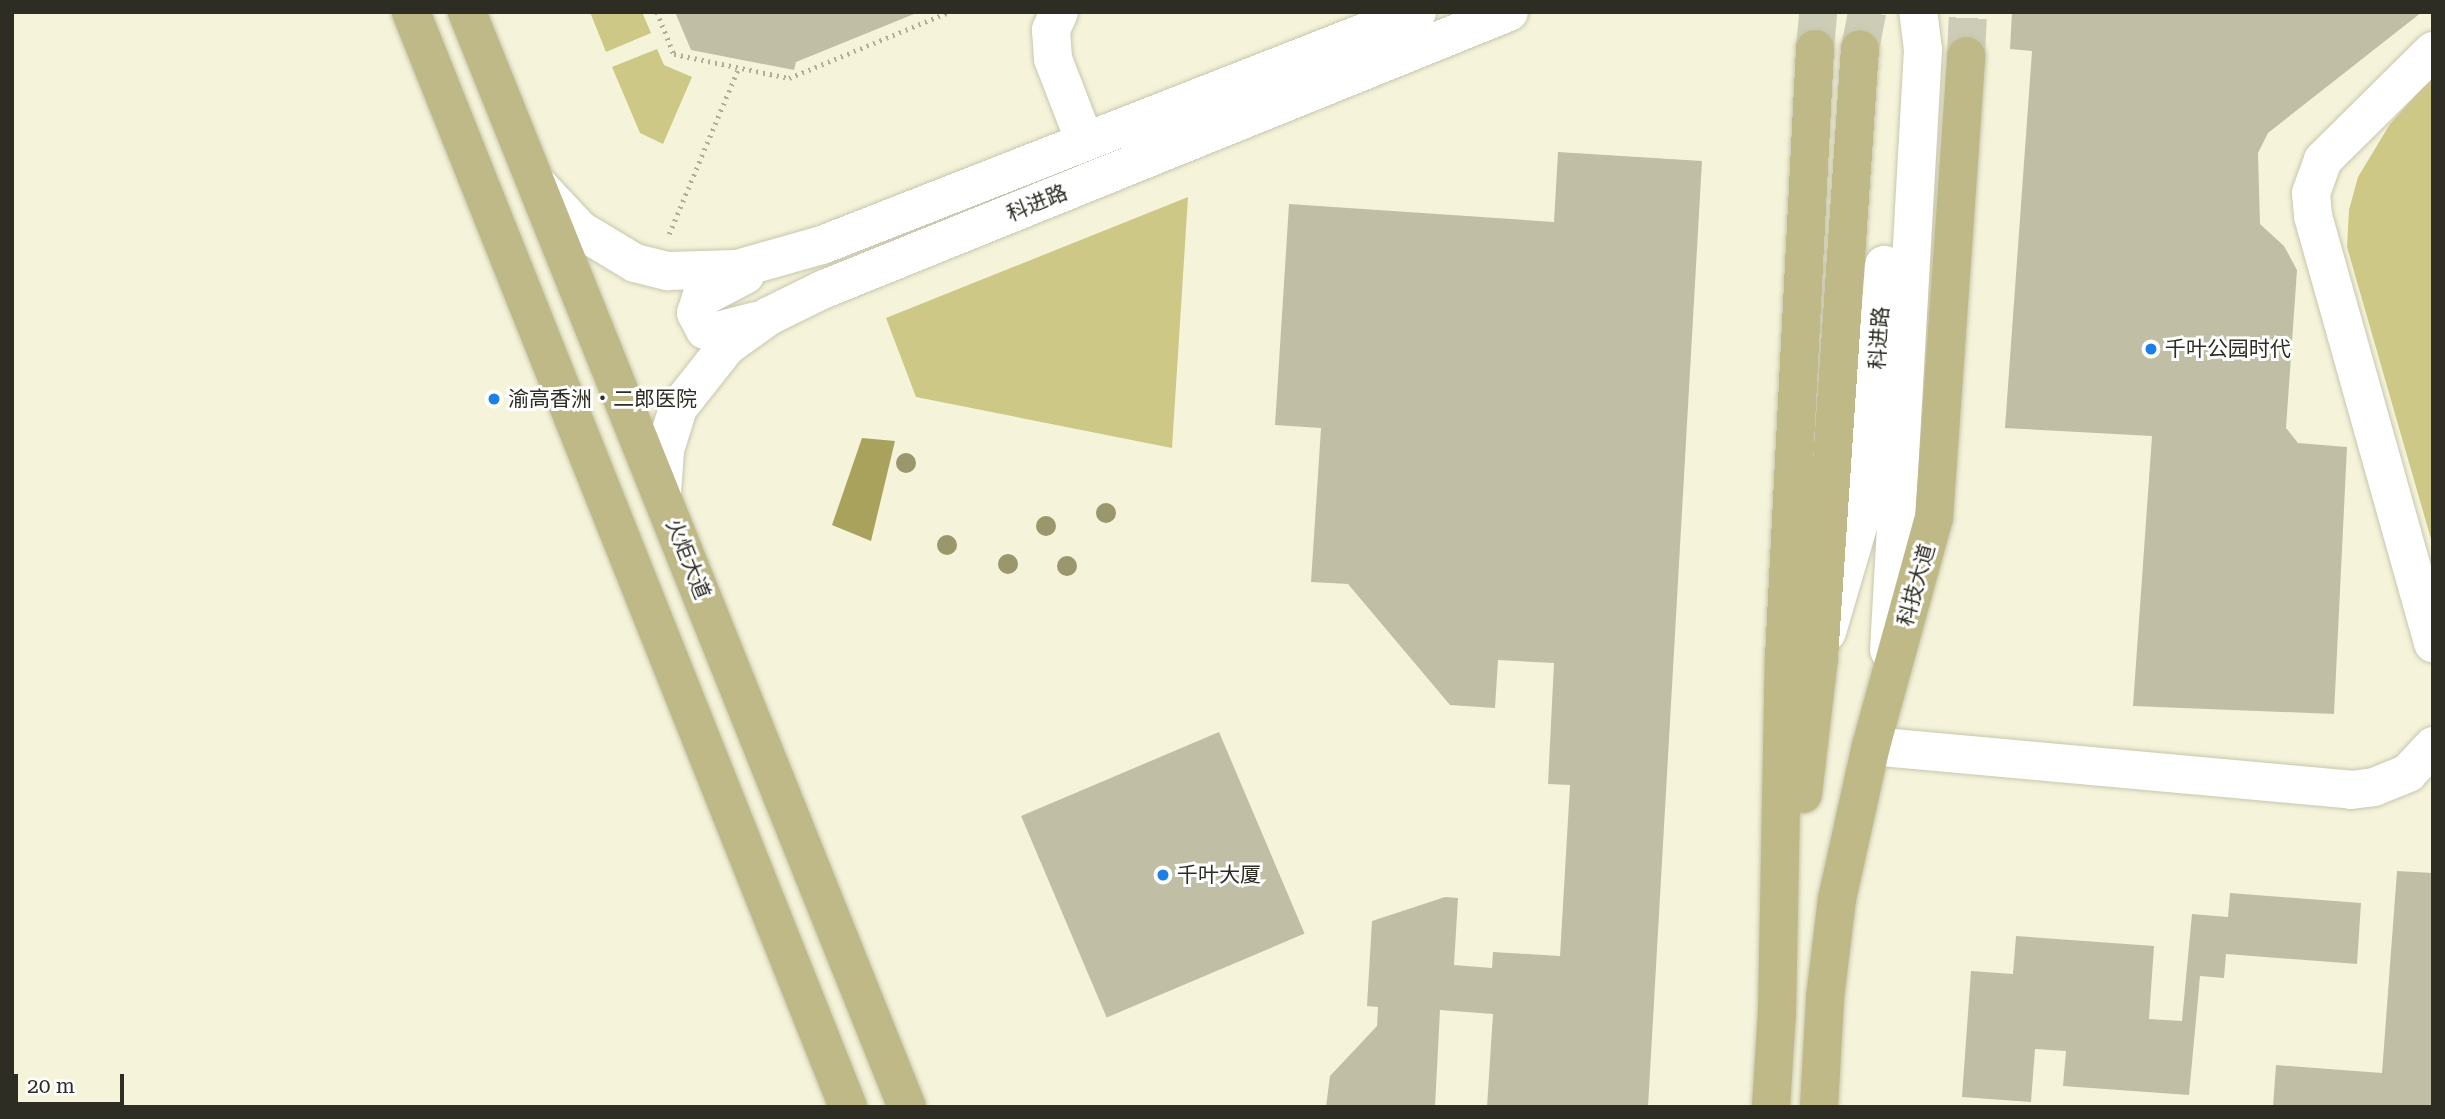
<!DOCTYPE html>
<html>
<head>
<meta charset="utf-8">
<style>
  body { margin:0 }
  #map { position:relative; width:2445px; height:1119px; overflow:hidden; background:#f5f4da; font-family:"Roboto Serif","Noto Sans SC",serif }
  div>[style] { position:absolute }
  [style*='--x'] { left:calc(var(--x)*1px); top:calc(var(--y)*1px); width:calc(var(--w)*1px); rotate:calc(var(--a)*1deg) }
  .green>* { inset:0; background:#cdc886 }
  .water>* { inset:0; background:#a8a25c }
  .building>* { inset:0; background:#c0bfa6; transform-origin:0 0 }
  .major-tunnel>* { height:38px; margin-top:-19px; transform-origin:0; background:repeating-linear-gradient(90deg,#cdccb6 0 38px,transparent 0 57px) }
  .path>* { height:4.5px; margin-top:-2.25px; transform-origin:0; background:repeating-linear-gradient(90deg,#afae9a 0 2px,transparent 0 7px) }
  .roads { filter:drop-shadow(0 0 2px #c8c6ae) drop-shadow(0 0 2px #c8c6ae) }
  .minor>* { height:38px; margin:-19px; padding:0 19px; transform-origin:19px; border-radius:19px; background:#fff }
  .major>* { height:38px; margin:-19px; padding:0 19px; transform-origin:19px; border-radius:19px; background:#beb986 }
  .trees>* { width:20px; height:20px; margin:-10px; border-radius:50%; background:#9a976d }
  .dots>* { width:19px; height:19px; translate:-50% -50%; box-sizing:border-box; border:4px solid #fff; border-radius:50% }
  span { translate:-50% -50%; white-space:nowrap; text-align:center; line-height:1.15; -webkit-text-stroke:6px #fff; paint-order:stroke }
  .street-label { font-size:21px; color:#2e2d24 }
  .poi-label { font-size:21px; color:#2e2d24 }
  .left { translate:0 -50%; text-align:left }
  .frame { position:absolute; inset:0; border:14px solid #2e2d24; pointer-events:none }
  .scale { position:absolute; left:14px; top:1074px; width:110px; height:32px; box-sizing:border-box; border:4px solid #2e2d24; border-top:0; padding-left:9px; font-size:21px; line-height:24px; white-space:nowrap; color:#2e2d24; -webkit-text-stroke:5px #fff; paint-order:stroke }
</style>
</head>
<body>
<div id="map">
  <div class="green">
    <div style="clip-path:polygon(590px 12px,642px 12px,651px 33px,606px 52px)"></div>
    <div style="clip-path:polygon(657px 49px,664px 65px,692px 77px,663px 144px,640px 133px,612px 67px)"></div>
    <div style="clip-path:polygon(2433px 76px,2433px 546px,2347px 247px,2349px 210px,2358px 177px,2390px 124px)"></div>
    <div style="clip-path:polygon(1188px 197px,1172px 448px,916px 397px,886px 318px)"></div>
  </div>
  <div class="water">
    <div style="clip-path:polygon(862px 438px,895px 441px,871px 541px,832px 525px)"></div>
  </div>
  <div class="building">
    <div style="clip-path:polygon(675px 12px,919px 12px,796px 62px,794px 70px,691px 50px)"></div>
    <div style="clip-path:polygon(2012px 12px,2422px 12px,2268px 133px,2258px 153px,2260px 224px,2284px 246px,2297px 270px,2286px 428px,2298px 443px,2347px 447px,2334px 714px,2133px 706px,2152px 436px,2005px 428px,2032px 51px,2010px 49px)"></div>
    <div style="clip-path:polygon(1558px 152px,1702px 161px,1648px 1107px,1487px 1107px,1493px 1014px,1440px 1010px,1435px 1107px,1326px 1107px,1330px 1076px,1377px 1026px,1378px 1007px,1367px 1006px,1372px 921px,1445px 897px,1458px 898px,1454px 965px,1492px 968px,1493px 952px,1560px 956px,1570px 785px,1548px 784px,1554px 663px,1498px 660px,1495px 708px,1450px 705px,1348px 584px,1311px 582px,1321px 428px,1275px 425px,1289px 204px,1554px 222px)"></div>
    <div style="left:1219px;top:732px;width:219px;height:215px;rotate:67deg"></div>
    <div style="clip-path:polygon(2397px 871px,2433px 873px,2433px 1107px,2273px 1107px,2276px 1065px,2382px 1073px)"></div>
    <div style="clip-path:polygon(2230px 893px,2361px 903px,2357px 964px,2226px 954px,2224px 978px,2200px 976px,2189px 1095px,2063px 1086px,2066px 1051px,2035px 1049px,2031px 1102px,1962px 1097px,1971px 971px,2013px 974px,2016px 936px,2154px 946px,2149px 1019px,2182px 1021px,2192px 914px,2228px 917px)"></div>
  </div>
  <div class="major-tunnel">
    <div style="--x:1815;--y:49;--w:37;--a:-85"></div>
    <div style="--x:1860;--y:49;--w:38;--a:-79"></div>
    <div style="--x:1966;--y:56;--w:44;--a:-87.4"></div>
  </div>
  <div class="path">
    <div style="--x:657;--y:12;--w:45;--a:68"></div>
    <div style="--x:674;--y:54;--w:117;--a:11.8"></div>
    <div style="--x:789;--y:78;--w:173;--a:-22.4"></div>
    <div style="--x:669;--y:234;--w:181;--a:-67.3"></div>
  </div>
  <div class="roads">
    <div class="minor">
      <div style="--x:1059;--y:12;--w:20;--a:114"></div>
      <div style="--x:1051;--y:30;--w:29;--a:86"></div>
      <div style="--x:1053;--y:59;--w:89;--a:68.9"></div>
      <div style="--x:2433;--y:51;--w:155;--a:135.3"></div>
      <div style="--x:2323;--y:160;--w:35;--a:110"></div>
      <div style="--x:2311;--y:193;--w:23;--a:85"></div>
      <div style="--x:2313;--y:216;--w:444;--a:74.3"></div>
      <div style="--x:536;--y:183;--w:64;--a:46.9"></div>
      <div style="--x:580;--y:230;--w:64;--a:31"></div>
      <div style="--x:635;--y:263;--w:34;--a:14"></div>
      <div style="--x:668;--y:271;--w:69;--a:-1.7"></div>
      <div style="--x:737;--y:269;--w:88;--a:-15.8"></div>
      <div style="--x:822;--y:245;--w:639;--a:-21.39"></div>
      <div style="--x:745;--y:275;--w:50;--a:152.4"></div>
      <div style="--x:701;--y:298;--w:16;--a:108"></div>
      <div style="--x:696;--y:313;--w:19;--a:62"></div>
      <div style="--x:705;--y:330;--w:9;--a:13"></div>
      <div style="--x:714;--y:332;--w:43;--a:-14.7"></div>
      <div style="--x:662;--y:493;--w:43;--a:-86"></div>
      <div style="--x:665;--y:450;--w:44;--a:-72.8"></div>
      <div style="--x:678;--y:408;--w:79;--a:-51.7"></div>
      <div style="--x:727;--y:346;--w:52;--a:-35.5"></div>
      <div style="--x:769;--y:316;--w:59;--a:-26.1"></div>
      <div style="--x:822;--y:290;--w:741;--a:-22.03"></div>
      <div style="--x:1827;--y:632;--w:134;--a:-73.6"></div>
      <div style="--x:1865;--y:503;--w:239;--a:-85.4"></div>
      <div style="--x:1889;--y:650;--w:601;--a:-86.76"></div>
      <div style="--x:1923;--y:50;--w:38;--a:-97"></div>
      <div style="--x:1871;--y:746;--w:482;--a:5.2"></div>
      <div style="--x:2351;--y:790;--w:23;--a:-7"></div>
      <div style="--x:2374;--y:787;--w:37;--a:-22"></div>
      <div style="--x:2408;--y:773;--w:37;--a:-47"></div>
    </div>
    <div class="major">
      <div style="--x:411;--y:12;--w:1179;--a:68.24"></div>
      <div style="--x:467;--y:12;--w:1180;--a:68.11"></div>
      <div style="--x:1803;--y:794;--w:137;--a:-83.3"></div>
      <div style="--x:1819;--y:658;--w:610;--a:-86.15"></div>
      <div style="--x:1771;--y:1107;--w:95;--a:-86.4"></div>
      <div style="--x:1777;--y:1012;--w:355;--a:-88.9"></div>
      <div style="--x:1784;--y:657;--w:609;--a:-87.08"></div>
      <div style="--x:1819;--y:1107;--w:109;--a:-86.8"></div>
      <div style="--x:1825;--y:998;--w:100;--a:-83.1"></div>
      <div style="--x:1837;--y:899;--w:157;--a:-77.5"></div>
      <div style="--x:1871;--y:746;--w:237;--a:-74.6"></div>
      <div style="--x:1934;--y:518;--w:463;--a:-86"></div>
    </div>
  </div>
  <div class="trees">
    <div style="left:906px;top:463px"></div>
    <div style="left:1106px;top:513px"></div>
    <div style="left:1046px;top:526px"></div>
    <div style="left:947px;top:545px"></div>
    <div style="left:1008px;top:564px"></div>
    <div style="left:1067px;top:566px"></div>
  </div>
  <div class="dots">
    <div style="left:2151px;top:349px;background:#1b7fe8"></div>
    <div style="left:494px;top:399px;background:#1b7fe8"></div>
    <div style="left:1163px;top:875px;background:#1b7fe8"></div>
  </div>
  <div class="street-label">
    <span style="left:1037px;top:203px;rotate:-22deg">科进路</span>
    <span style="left:1879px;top:338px;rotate:-86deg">科进路</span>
    <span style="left:688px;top:559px;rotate:68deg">火炬大道</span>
    <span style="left:1916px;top:585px;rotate:-74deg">科技大道</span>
  </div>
  <div class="poi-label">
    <span class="left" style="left:2165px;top:349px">千叶公园时代</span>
    <span class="left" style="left:508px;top:399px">渝高香洲‧二郎医院</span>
    <span class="left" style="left:1177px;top:875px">千叶大厦</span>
  </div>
  <div class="frame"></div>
  <div class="scale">20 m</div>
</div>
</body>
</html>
